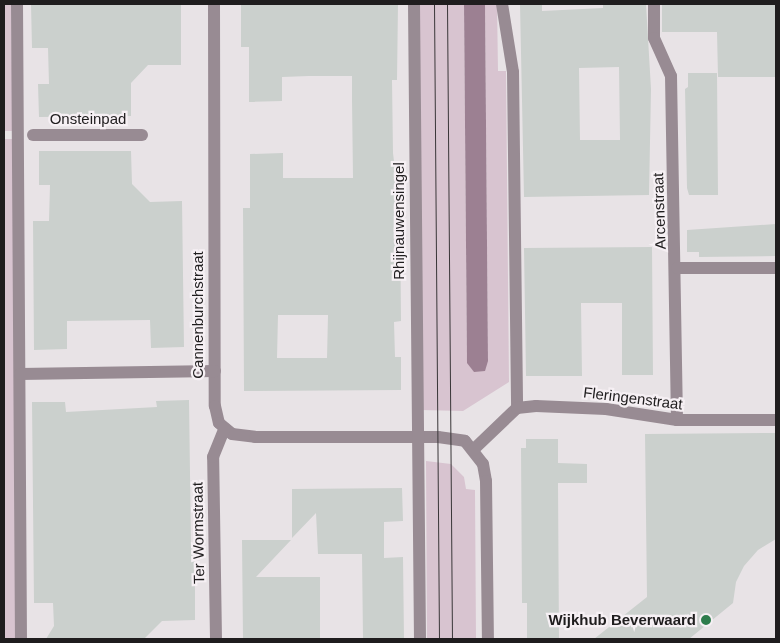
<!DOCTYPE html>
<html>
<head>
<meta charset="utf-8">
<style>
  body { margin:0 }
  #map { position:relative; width:780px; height:643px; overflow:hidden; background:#e8e3e6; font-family:Helvetica,sans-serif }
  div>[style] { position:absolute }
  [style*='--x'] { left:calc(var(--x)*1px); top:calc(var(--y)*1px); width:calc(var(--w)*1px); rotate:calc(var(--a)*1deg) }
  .green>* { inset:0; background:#d8c4d0 }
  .water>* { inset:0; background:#9c8092 }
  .building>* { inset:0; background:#cbd0cd }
  .minor>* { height:12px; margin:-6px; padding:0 6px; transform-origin:6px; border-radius:6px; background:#988b93 }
  .tram>* { height:1px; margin:-0.5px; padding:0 0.5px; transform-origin:0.5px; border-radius:0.5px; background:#393638 }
  .dots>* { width:14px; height:14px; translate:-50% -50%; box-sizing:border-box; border:2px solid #f6f0f4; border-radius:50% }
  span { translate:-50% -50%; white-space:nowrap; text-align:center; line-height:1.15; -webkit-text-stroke:4.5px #f6f0f4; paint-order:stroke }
  .street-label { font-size:15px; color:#1f1d1e }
  .poi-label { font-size:15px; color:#1f1d1e; font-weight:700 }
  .right { translate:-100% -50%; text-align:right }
  .frame { position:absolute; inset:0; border:5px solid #1f1d1e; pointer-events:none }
</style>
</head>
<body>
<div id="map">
  <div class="green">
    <div style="clip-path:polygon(4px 4px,11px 4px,13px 131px,4px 131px)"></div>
    <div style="clip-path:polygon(418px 4px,464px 4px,467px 363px,488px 361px,485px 4px,497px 4px,498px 71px,506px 71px,509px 382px,463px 411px,421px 410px)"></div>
    <div style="clip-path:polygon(4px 139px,13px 139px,16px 639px,4px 639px)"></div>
    <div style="clip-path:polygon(426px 461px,451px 464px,464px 477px,466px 489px,475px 490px,476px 639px,427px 639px)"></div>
  </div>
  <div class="water">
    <div style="clip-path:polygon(464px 4px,485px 4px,488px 361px,485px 371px,474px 372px,467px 363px)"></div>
  </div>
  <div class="building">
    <div style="clip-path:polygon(31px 4px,181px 4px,181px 65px,148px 65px,131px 83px,131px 116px,39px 117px,38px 84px,49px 84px,48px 48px,32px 48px)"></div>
    <div style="clip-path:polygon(evenodd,241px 4px,398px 4px,397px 80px,392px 80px,393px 153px,400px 211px,401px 321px,394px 322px,395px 357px,401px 357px,401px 390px,244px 391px,243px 208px,250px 208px,250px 154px,283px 153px,283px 178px,353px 178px,352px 100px,352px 76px,309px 76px,282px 77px,282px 101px,249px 102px,249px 47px,241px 47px,241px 4px,278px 315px,328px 315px,327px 358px,277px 358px,278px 315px)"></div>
    <div style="clip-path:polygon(evenodd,520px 4px,542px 4px,542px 11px,603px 8px,603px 4px,646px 4px,651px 89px,649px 195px,524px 197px,520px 4px,619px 67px,620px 140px,580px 140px,579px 68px,619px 67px)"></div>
    <div style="clip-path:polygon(662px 4px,776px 4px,776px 77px,718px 77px,717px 32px,662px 32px)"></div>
    <div style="clip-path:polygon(688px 73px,717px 73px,718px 195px,689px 195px,687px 188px,685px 89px,688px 87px)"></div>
    <div style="clip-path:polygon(39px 151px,131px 151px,132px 184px,150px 202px,182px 201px,184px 347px,151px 348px,150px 320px,67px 321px,67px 349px,34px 350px,33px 221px,49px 221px,50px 185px,39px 185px)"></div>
    <div style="clip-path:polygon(776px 224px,776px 256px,699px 257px,699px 252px,687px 252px,687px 230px)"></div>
    <div style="clip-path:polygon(652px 247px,653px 375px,622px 375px,622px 303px,581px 303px,582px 376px,526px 376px,524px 248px)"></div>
    <div style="clip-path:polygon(189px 400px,191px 546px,195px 546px,195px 620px,162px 621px,144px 639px,46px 639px,54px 626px,53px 603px,34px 603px,32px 402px,65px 402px,66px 412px,157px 407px,156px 401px)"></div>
    <div style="clip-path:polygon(776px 433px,776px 539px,758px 550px,744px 566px,736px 582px,733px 603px,689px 639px,594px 639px,647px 597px,645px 434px)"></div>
    <div style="clip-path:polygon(526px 439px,558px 439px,558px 463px,587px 464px,587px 483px,558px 483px,559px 639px,527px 639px,527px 603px,522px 603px,521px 448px,526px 448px)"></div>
    <div style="clip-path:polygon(402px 488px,403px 521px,384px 522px,384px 558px,403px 557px,404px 639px,363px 639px,362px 554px,318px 554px,316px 513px,292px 538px,292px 489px)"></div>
    <div style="clip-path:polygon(242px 540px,291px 540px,256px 577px,320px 577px,320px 639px,243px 639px)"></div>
  </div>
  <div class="minor">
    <div style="--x:17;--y:4;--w:635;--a:89.64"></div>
    <div style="--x:214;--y:4;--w:402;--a:89.9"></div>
    <div style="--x:215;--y:406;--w:17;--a:77"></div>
    <div style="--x:219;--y:423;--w:17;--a:40"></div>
    <div style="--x:232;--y:434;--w:23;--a:7"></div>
    <div style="--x:255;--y:437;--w:183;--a:0"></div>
    <div style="--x:438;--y:437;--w:27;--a:8"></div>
    <div style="--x:465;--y:441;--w:29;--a:52"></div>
    <div style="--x:483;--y:464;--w:17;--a:80"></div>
    <div style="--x:486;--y:481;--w:158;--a:89.3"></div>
    <div style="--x:414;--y:4;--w:635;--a:89.46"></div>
    <div style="--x:502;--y:4;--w:69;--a:80.8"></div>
    <div style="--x:513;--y:72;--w:336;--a:89.3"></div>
    <div style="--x:654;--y:4;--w:34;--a:90"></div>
    <div style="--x:654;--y:38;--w:42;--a:65.9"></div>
    <div style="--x:671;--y:76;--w:344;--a:89"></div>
    <div style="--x:33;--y:135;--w:109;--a:0"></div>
    <div style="--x:677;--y:268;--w:99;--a:0"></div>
    <div style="--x:20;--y:374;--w:195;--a:-0.9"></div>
    <div style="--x:473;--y:450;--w:61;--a:-43.7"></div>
    <div style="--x:517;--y:408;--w:19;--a:-6"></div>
    <div style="--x:536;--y:406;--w:70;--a:2.5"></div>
    <div style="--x:606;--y:409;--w:72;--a:8.8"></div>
    <div style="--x:677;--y:420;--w:99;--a:0"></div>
    <div style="--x:216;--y:639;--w:182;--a:-90.9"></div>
    <div style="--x:213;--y:457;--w:31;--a:-68"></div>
  </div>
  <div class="tram">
    <div style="--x:434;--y:4;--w:635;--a:89.55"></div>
    <div style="--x:447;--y:4;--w:635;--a:89.55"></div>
  </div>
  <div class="dots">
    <div style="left:706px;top:620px;background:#2d7c4c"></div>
  </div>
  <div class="street-label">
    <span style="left:88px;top:119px">Onsteinpad</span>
    <span style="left:659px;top:211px;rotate:-92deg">Arcenstraat</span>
    <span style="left:399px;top:221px;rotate:-90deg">Rhijnauwensingel</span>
    <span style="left:198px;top:315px;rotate:-90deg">Cannenburchstraat</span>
    <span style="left:633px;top:398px;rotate:7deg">Fleringenstraat</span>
    <span style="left:198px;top:533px;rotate:-91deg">Ter Wormstraat</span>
  </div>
  <div class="poi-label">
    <span class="right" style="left:696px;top:620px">Wijkhub Beverwaard</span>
  </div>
  <div class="frame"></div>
</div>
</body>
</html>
